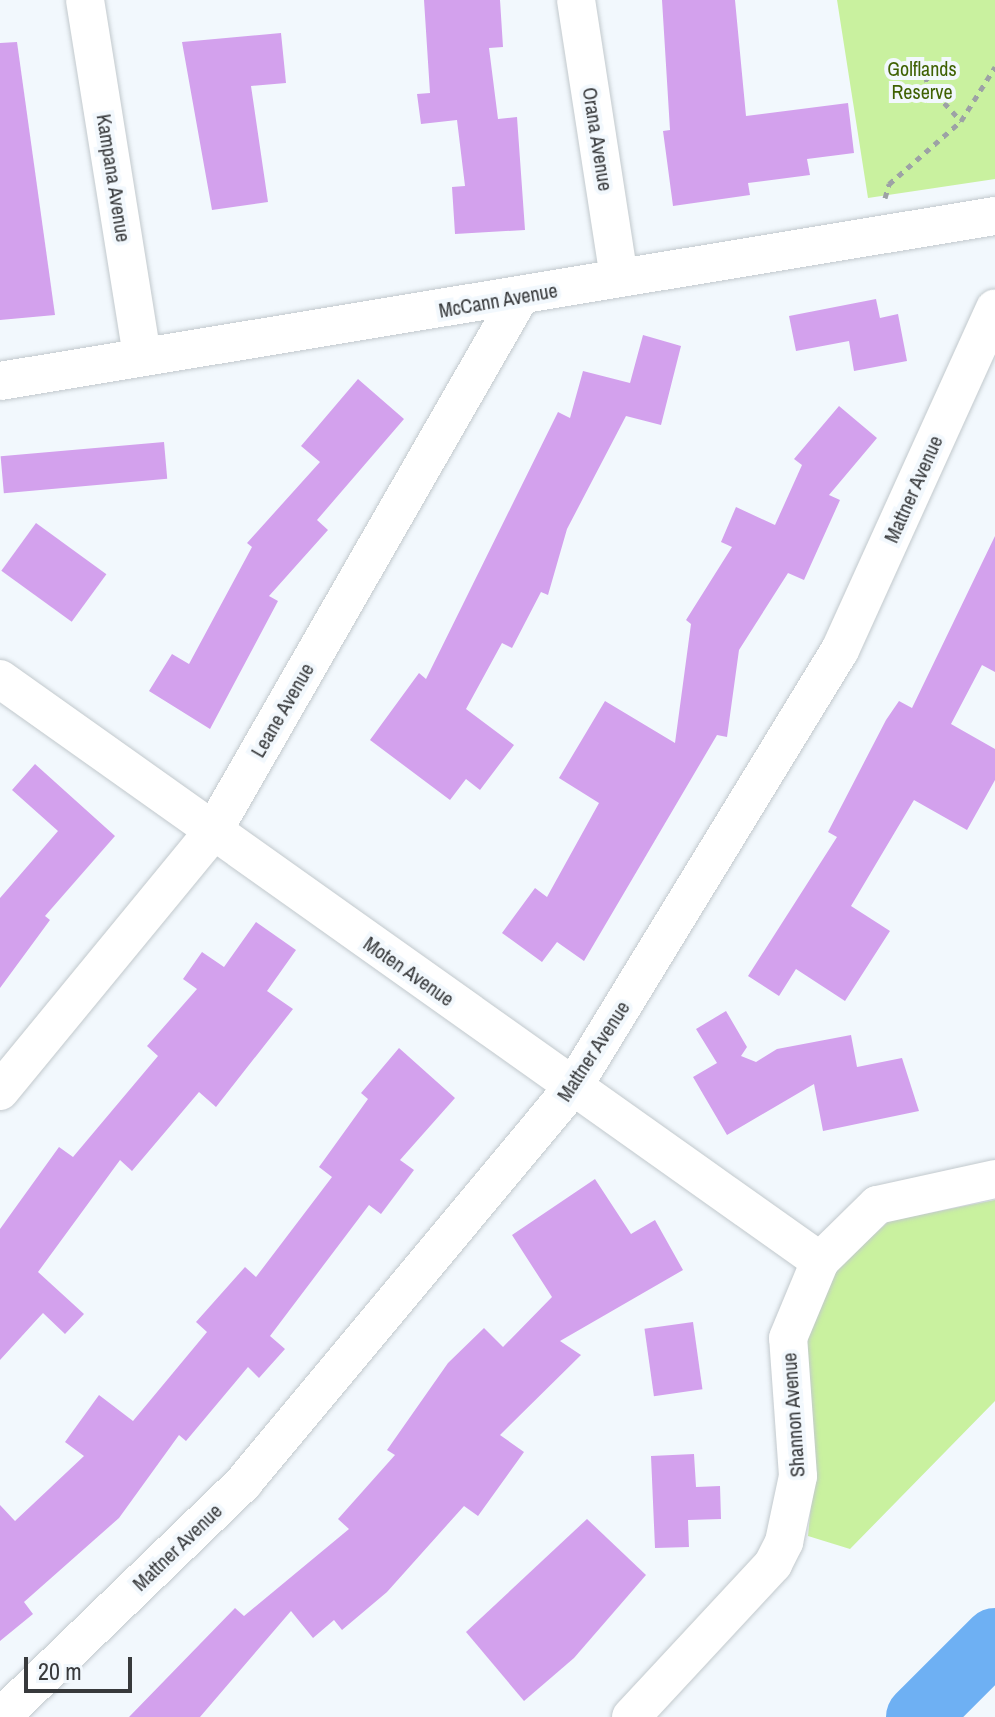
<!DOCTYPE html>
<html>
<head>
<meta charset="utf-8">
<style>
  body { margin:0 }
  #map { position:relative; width:995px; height:1717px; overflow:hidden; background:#f2f8fd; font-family:"Archivo Narrow",sans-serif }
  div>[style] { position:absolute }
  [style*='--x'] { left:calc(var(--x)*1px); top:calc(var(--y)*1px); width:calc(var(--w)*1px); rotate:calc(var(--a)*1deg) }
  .green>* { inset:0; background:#c9f19f }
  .river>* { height:64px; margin:-32px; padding:0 32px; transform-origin:32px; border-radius:32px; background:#6eb0f3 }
  .building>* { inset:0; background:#d3a1ed; transform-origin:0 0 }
  .path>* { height:5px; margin-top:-2.5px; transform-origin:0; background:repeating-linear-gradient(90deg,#9da2a5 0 6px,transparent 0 12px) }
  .roads { filter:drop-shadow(0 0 2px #c2c9cd) drop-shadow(0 0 2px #c2c9cd) }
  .street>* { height:38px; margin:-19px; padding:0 19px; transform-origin:19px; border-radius:19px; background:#fff }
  span { translate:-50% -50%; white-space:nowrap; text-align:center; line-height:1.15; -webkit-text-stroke:8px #f2f8fd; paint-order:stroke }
  .park-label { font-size:20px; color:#3f6103 }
  .street-label { font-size:20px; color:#383a3c }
  .scale { position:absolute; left:24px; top:1657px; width:108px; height:36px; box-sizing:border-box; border:4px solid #383a3c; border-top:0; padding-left:10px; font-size:24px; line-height:28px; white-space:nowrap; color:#383a3c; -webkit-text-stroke:6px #f2f8fd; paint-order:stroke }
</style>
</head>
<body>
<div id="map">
  <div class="green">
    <div style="clip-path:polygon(837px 0,995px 0,995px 179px,868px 198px)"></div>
    <div style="clip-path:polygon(995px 1200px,995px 1401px,850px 1549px,808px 1536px,814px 1474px,805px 1346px,834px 1271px,889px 1221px)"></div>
  </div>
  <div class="river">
    <div style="--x:918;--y:1717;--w:109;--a:-45"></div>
  </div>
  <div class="building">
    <div style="clip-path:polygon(424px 0,500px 0,503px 47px,489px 48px,498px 119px,517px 117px,525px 230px,455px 234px,452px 187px,465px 186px,457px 120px,421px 124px,417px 94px,430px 93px)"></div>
    <div style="clip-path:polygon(662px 0,735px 0,746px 116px,848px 103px,854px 153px,807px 159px,810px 175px,748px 183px,750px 195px,673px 206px,663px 131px,670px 130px)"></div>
    <div style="clip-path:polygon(281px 33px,286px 83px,251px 86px,268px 202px,212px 210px,182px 42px)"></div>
    <div style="clip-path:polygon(17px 42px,55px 315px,0 320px,0 43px)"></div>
    <div style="clip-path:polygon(876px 299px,880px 318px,898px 314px,907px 361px,854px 371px,849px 341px,796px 351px,789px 316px)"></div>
    <div style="clip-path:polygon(643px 335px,681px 346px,661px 425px,626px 416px,567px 529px,548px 595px,541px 592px,512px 648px,502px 643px,466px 709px,514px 745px,480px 790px,466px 779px,450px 800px,370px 740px,419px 673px,426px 679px,558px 412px,570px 418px,583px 371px,630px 383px)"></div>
    <div style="clip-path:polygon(358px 379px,404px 419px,317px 520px,328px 530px,269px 596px,278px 601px,210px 729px,149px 691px,172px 654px,189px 664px,252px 547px,247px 543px,320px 462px,301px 446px)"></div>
    <div style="clip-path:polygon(839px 406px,877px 438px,829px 495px,840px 500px,804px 580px,788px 573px,739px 650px,727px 737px,717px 735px,584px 961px,557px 942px,542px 962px,502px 933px,535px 888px,547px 897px,599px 803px,559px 778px,605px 701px,675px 743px,691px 624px,686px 620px,732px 547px,721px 542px,736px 507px,775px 525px,802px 465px,794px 459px)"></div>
    <div style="left:164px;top:442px;width:37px;height:164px;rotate:85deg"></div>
    <div style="left:36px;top:523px;width:87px;height:59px;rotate:36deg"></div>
    <div style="clip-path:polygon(995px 536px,995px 672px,982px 665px,951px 724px,995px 749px,995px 780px,967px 830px,914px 800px,851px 906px,890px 931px,845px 1001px,796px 969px,779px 996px,748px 976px,837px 837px,828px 832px,886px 720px,899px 701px,912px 708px)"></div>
    <div style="clip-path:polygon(35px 764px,115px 836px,45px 916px,50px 920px,0 988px,0 898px,58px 831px,12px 790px)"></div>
    <div style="clip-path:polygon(256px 922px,296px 950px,267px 991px,293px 1009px,216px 1107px,199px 1092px,132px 1171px,120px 1160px,38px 1272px,84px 1314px,65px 1334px,43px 1313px,0 1360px,0 1229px,59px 1147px,73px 1157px,158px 1056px,147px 1046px,197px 989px,183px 979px,202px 952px,224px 967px)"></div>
    <div style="clip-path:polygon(726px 1011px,747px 1047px,741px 1056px,756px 1062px,777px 1049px,851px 1035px,857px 1067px,902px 1058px,919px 1111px,823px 1131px,814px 1084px,727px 1135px,693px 1077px,717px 1063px,696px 1029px)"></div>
    <div style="clip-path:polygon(399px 1048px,455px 1098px,400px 1160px,414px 1170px,381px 1214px,369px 1205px,270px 1336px,285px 1349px,259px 1378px,248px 1367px,186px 1441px,179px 1435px,119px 1518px,24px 1602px,33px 1614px,0 1641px,0 1505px,15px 1521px,84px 1456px,65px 1442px,99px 1395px,133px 1421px,207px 1332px,196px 1322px,245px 1267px,256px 1277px,332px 1177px,319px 1167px,368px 1099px,361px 1093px)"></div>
    <div style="clip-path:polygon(595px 1179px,631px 1234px,655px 1220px,683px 1270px,560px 1341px,581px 1355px,500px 1435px,524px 1452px,478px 1516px,464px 1506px,387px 1592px,342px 1630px,334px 1620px,313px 1638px,291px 1611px,200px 1717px,129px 1717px,235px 1608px,244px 1616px,349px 1529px,338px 1519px,395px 1455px,387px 1450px,448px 1363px,484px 1328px,503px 1347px,552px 1297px,512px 1235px)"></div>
    <div style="left:693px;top:1322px;width:68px;height:49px;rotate:82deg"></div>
    <div style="clip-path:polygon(694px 1454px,696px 1487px,720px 1486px,721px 1519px,688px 1520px,689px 1547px,655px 1548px,651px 1456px)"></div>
    <div style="clip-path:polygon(587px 1519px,646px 1575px,574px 1658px,524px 1701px,466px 1632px)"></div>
  </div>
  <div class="path">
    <div style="--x:922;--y:64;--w:22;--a:74"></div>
    <div style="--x:928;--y:85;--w:49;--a:47.5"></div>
    <div style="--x:885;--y:198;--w:15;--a:-74"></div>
    <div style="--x:889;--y:184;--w:96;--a:-41.2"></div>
    <div style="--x:961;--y:121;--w:64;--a:-57.8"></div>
  </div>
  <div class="roads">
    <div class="street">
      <div style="--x:85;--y:0;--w:361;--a:80.9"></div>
      <div style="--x:576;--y:0;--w:281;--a:81.2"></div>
      <div style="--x:0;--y:381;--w:1009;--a:-9.42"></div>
      <div style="--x:0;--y:679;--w:1006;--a:35.37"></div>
      <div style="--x:0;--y:1091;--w:334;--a:-50.6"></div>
      <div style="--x:212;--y:833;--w:617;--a:-60.15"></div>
      <div style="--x:1;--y:1717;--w:338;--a:-44"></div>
      <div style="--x:244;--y:1482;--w:514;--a:-50.21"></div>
      <div style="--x:573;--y:1087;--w:512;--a:-58.58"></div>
      <div style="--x:840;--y:650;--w:375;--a:-65.6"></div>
      <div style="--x:631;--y:1717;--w:209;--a:-47.1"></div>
      <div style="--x:773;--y:1564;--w:25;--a:-63"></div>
      <div style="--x:784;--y:1542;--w:67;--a:-78"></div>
      <div style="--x:798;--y:1476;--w:138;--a:-94.1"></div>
      <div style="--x:788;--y:1338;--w:83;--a:-67.4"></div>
      <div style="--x:820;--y:1261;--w:80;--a:-44.5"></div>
      <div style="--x:877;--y:1205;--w:121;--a:-12.4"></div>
    </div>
  </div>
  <div class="park-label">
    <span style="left:922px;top:80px">Golflands<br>Reserve</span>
  </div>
  <div class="street-label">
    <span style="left:598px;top:139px;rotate:81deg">Orana Avenue</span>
    <span style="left:114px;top:178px;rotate:81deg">Kampana Avenue</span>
    <span style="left:498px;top:300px;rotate:-10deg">McCann Avenue</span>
    <span style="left:913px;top:489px;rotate:-66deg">Mattner Avenue</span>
    <span style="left:282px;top:710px;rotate:-60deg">Leane Avenue</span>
    <span style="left:409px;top:971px;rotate:35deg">Moten Avenue</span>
    <span style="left:593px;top:1051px;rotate:-57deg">Mattner Avenue</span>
    <span style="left:793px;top:1415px;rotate:-94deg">Shannon Avenue</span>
    <span style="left:177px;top:1547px;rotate:-44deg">Mattner Avenue</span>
  </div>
  <div class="scale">20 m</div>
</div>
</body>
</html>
